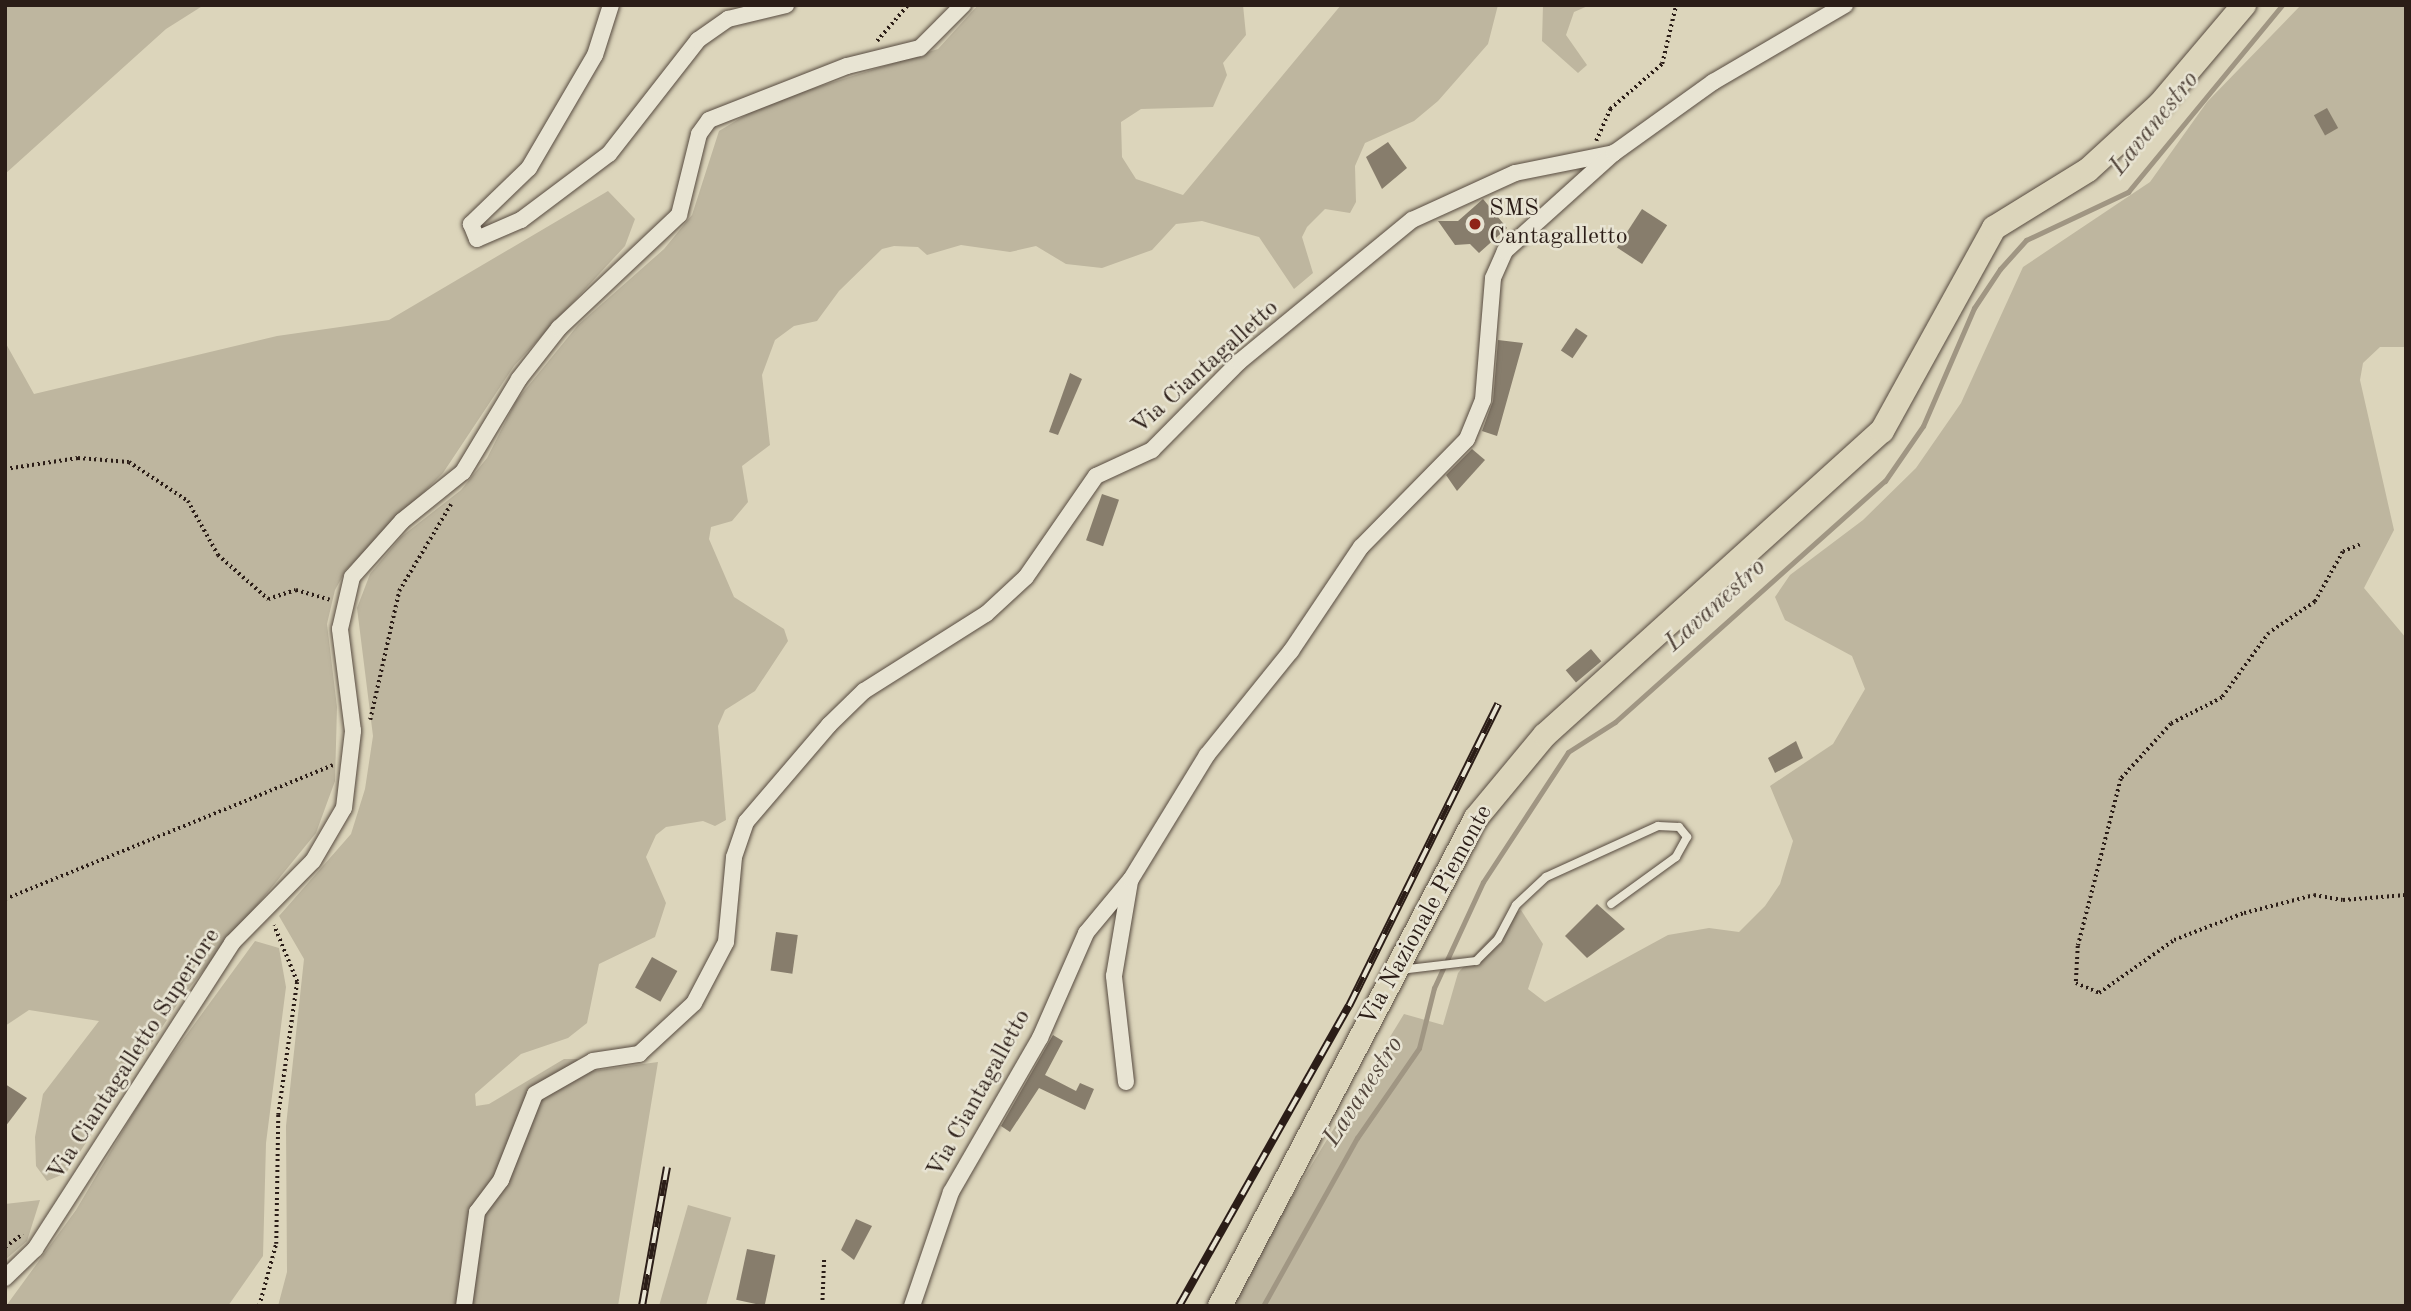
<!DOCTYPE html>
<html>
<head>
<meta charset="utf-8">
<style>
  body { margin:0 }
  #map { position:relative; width:2411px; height:1311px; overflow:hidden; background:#dcd5bb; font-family:"Old Standard TT",serif }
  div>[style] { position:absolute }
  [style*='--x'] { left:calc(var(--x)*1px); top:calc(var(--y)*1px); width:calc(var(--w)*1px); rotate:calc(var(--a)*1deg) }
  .green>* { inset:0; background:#beb69f; transform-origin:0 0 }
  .stream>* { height:5px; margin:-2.5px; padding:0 2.5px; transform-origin:2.5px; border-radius:2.5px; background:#a09683 }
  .building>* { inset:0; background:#877d6c; transform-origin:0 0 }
  .path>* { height:3.5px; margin-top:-1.75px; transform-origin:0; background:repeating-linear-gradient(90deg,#2b1d17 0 2px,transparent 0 5.5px) }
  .roads { filter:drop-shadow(0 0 2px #574b40) drop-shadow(0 0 2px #574b40) }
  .service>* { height:8px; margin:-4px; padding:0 4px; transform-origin:4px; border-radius:4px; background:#e8e4d3 }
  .minor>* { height:16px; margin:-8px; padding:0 8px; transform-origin:8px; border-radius:8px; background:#e8e4d3 }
  .primary>* { height:24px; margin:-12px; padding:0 12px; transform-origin:12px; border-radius:12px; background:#dcd5bb }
  .rail>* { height:8px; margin-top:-4px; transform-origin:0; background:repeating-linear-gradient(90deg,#e8e4d3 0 16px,#2b1d17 0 32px); box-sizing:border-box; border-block:2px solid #2b1d17 }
  .dots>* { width:19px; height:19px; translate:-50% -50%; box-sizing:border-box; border:4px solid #e8e4d3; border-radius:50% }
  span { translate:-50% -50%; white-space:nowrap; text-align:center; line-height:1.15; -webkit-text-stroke:5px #e8e4d3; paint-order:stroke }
  .poi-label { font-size:24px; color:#2b1d17 }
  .left { translate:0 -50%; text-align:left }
  .street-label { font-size:24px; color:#2b1d17 }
  .water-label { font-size:26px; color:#54473d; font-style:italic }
  .frame { position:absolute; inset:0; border:7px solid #2b1d17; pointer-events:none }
</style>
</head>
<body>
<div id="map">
  <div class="green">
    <div style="clip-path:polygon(5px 5px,204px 5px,166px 29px,5px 174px)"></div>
    <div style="clip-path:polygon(978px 5px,1243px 5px,1246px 35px,1223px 63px,1227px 75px,1213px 107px,1141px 109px,1121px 122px,1122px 157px,1136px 179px,1183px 195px,1341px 5px,1498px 5px,1488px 44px,1438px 101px,1414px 121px,1365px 143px,1355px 166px,1356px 202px,1350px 213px,1325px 209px,1307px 227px,1302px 237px,1313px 273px,1294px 289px,1259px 237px,1202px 221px,1176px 224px,1152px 250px,1102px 268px,1066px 264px,1036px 246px,1010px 252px,961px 245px,927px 255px,918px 247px,894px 246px,882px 249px,839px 291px,817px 321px,794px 326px,775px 340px,762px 375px,770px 445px,742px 466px,748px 502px,732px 521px,711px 527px,709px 539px,734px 597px,784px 629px,788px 641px,755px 691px,725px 710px,718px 726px,726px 820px,715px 826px,703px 821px,666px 827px,656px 835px,646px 857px,666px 903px,655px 937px,599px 964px,587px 1023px,568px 1038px,521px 1054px,475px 1094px,476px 1106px,489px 1104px,564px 1059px,577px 1059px,592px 1071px,658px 1062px,618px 1306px,278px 1306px,287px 1272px,286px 1126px,304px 959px,279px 916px,351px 834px,365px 789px,373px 736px,357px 608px,370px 574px,401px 537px,461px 490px,487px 458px,516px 401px,578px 325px,664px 249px,692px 215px,719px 131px,764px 104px,938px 49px)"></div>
    <div style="clip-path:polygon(1543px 5px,1590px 5px,1574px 12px,1566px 35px,1587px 65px,1578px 73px,1542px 41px)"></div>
    <div style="clip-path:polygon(2301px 5px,2406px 5px,2406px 347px,2380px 347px,2363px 363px,2360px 380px,2394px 530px,2364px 588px,2406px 638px,2406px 1306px,1234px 1306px,1257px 1254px,1404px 1014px,1443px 1025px,1458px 973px,1507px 918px,1521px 910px,1543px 944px,1528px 989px,1545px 1002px,1668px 935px,1709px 928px,1739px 932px,1765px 906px,1780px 884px,1793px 841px,1770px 786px,1833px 744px,1865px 689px,1852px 656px,1785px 620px,1775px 597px,1790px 575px,1863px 520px,1916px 468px,1961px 403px,2023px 267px,2150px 182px,2207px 102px)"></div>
    <div style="clip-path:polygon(608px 191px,635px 219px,625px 246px,514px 366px,443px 473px,346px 570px,335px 590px,327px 624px,337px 707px,335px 781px,316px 833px,182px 997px,66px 1173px,47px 1181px,36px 1166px,35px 1137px,43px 1094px,99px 1021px,29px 1010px,5px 1026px,5px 342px,34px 394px,277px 336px,389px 320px)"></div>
    <div style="clip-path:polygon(255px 941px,279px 948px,286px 987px,266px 1143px,263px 1256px,228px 1306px,6px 1306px,76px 1210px,150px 1085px)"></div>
    <div style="clip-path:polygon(40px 1200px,27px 1241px,5px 1260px,5px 1204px)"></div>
    <div style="left:688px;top:1205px;width:45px;height:103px;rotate:16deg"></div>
  </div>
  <div class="stream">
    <div style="--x:1263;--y:1306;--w:193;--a:-60.8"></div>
    <div style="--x:1357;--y:1138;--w:109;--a:-55.4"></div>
    <div style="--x:1419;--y:1048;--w:62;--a:-76"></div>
    <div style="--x:1434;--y:988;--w:117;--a:-65.2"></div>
    <div style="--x:1483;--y:882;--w:155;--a:-56.8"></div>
    <div style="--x:1568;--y:752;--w:56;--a:-32.6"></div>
    <div style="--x:1615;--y:722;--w:362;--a:-41.8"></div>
    <div style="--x:1885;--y:481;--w:67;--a:-55.4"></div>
    <div style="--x:1923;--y:426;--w:129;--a:-66.6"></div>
    <div style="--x:1974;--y:308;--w:47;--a:-56.3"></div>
    <div style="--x:2000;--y:269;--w:39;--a:-48"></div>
    <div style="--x:2026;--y:240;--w:113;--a:-25.2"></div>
    <div style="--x:2128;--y:192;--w:242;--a:-50.5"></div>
  </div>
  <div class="building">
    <div style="left:2327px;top:108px;width:23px;height:15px;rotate:61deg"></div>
    <div style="clip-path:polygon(1388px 142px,1407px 168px,1382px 189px,1366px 157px)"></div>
    <div style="clip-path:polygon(1483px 199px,1507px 228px,1479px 253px,1470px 244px,1455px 245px,1438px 221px,1458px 221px)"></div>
    <div style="left:1642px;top:209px;width:30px;height:46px;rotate:33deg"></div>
    <div style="left:1576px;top:328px;width:14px;height:27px;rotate:34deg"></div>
    <div style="clip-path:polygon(1498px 340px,1523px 343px,1497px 436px,1482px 431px,1493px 401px)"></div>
    <div style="clip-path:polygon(1070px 373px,1082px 379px,1058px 435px,1049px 432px)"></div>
    <div style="clip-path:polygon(1472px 449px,1485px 460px,1457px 491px,1446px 475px)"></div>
    <div style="left:1102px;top:494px;width:18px;height:49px;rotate:19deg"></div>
    <div style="left:1591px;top:649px;width:16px;height:33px;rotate:50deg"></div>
    <div style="clip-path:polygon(1796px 741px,1803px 758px,1775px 773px,1768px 758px)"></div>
    <div style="clip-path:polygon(1597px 904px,1625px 929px,1587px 958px,1565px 936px)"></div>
    <div style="left:776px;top:932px;width:22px;height:39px;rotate:8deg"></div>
    <div style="left:652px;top:957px;width:29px;height:35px;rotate:29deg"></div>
    <div style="clip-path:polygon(1053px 1035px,1063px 1041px,1045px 1075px,1076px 1091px,1080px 1083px,1094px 1089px,1085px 1110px,1039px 1088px,1010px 1132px,1001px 1126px)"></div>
    <div style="clip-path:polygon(5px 1084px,27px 1098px,5px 1127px)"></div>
    <div style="clip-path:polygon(856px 1219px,872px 1226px,854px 1260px,841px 1250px)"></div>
    <div style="left:747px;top:1249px;width:29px;height:52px;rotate:12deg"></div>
  </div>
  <div class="path">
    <div style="--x:877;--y:41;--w:48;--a:-49.3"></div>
    <div style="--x:1596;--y:141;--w:35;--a:-66"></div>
    <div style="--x:1610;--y:109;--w:69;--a:-40.9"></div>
    <div style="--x:1662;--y:64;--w:61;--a:-76.7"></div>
    <div style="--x:5;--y:469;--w:74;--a:-8.6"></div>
    <div style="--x:78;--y:458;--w:51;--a:4.5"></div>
    <div style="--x:129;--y:462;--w:71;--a:33.5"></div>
    <div style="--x:188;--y:501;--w:62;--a:60.9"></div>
    <div style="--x:218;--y:555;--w:67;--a:41.3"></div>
    <div style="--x:268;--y:599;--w:29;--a:-18"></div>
    <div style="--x:296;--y:590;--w:35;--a:16"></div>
    <div style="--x:2360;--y:545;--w:18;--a:158"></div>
    <div style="--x:2343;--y:552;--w:57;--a:119.2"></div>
    <div style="--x:2315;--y:602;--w:55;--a:146"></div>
    <div style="--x:2269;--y:633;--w:80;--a:125.9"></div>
    <div style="--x:2222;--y:698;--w:57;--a:153"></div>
    <div style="--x:2171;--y:724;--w:74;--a:132.3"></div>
    <div style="--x:2121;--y:779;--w:172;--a:104.4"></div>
    <div style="--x:2078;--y:946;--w:37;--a:93"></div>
    <div style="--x:2076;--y:983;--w:25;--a:23"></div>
    <div style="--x:2099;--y:993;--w:92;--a:-35.2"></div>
    <div style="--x:2174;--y:940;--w:75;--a:-21.1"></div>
    <div style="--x:2244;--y:913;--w:72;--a:-14.4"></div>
    <div style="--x:2314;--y:895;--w:29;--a:10"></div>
    <div style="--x:2343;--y:900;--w:63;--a:-4.5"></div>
    <div style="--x:370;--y:720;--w:132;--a:-77.3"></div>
    <div style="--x:399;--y:591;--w:101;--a:-59.1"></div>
    <div style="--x:5;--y:899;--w:354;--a:-22.2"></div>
    <div style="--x:5;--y:1247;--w:22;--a:-36"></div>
    <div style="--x:259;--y:1306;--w:64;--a:-74.7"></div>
    <div style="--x:276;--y:1244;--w:129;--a:-89.1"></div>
    <div style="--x:278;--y:1115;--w:134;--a:-81.9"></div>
    <div style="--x:297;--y:982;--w:61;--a:-112.3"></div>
    <div style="--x:822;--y:1306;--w:49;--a:-87.7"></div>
  </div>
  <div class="roads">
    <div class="service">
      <div style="--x:1400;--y:970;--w:77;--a:-6.8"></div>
      <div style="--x:1476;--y:961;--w:31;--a:-45"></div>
      <div style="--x:1498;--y:939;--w:38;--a:-62"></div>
      <div style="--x:1516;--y:905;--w:41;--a:-43"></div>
      <div style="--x:1546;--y:877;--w:123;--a:-24.5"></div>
      <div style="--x:1658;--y:826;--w:21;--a:3"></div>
      <div style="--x:1679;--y:827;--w:13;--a:51"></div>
      <div style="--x:1687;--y:837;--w:23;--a:119"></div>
      <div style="--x:1676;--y:857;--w:80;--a:144.1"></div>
    </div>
    <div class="minor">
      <div style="--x:611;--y:5;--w:52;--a:107.7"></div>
      <div style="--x:595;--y:55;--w:131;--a:120.3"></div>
      <div style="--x:529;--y:168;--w:81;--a:136"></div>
      <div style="--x:471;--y:224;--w:16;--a:68"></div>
      <div style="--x:477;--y:239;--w:48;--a:-23.4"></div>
      <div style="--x:521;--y:220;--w:110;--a:-36.9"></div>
      <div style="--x:609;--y:154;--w:145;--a:-52"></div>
      <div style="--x:698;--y:40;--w:37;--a:-35"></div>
      <div style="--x:728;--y:19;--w:60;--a:-13.6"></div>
      <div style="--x:1126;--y:1082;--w:107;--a:-96.5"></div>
      <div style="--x:1114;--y:976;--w:96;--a:-80.4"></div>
      <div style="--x:5;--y:1278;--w:42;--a:-44"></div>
      <div style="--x:35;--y:1249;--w:364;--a:-57.2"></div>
      <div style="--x:232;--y:943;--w:115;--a:-45.4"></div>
      <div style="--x:313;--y:861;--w:61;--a:-59.7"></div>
      <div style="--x:344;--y:808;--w:78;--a:-83.3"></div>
      <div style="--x:353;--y:731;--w:103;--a:-97.3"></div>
      <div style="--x:340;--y:629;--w:53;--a:-77"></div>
      <div style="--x:352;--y:577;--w:75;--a:-48.2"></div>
      <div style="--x:402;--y:521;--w:78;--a:-38.8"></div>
      <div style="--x:463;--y:472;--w:109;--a:-58.9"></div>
      <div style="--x:519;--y:379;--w:65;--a:-51.9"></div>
      <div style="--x:559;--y:328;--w:165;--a:-43.3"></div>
      <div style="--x:679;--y:215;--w:83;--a:-76.1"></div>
      <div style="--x:699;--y:134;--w:17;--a:-54"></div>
      <div style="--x:709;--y:120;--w:148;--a:-21.4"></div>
      <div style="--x:847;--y:66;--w:75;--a:-13.9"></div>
      <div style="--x:920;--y:48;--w:61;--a:-45"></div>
      <div style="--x:464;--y:1306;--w:95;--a:-82.1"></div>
      <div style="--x:477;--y:1212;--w:40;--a:-53"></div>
      <div style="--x:501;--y:1180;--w:92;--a:-68.4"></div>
      <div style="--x:535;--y:1094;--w:67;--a:-29.6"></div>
      <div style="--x:593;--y:1061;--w:47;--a:-8.7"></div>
      <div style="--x:639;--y:1054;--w:75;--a:-42.8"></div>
      <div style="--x:694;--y:1003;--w:69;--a:-62.3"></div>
      <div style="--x:726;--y:942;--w:85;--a:-84.6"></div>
      <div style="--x:734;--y:857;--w:37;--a:-71"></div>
      <div style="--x:746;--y:822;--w:128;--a:-49.4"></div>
      <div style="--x:829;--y:725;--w:49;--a:-44.2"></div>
      <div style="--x:864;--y:691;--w:144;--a:-32.3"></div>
      <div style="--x:986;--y:614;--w:54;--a:-42.8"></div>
      <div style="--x:1026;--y:577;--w:123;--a:-55.3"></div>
      <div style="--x:1096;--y:476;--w:62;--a:-24.9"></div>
      <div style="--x:1152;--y:450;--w:124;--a:-45.3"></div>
      <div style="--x:1239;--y:362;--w:224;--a:-39.4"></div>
      <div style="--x:1412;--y:220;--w:113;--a:-24.5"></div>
      <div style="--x:1515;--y:173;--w:101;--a:-11.4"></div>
      <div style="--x:912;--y:1306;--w:120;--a:-71.1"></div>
      <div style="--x:951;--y:1192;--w:178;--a:-60"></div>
      <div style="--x:1040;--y:1038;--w:115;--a:-66.3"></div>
      <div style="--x:1086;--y:933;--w:70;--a:-50.2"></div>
      <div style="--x:1131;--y:879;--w:145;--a:-58.5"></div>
      <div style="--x:1207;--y:755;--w:134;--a:-51.1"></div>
      <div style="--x:1291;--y:651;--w:125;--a:-56.1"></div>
      <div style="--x:1361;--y:547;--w:151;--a:-45.5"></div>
      <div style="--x:1467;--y:439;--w:42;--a:-67.7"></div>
      <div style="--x:1483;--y:400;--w:122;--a:-85.3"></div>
      <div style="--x:1493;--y:278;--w:30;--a:-66"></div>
      <div style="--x:1505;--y:251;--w:147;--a:-42"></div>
      <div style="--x:1614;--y:153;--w:122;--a:-35.6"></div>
      <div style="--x:1713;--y:82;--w:153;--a:-30.3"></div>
    </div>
    <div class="primary">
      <div style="--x:1220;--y:1306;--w:551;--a:-62.32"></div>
      <div style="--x:1476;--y:818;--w:108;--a:-50.3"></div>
      <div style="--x:1545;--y:735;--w:454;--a:-42.1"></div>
      <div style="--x:1882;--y:431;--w:232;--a:-61.1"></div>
      <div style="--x:1994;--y:228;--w:110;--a:-31.7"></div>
      <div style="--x:2088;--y:170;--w:98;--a:-42.5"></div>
      <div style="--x:2160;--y:104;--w:130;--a:-49.7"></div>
    </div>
  </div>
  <div class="rail">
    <div style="--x:642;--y:1306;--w:141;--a:-79.8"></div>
    <div style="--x:1179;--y:1306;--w:345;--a:-60.5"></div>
    <div style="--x:1349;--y:1006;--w:337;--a:-63.7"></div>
  </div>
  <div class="dots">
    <div style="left:1475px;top:224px;background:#8f2418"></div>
  </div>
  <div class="poi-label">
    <span class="left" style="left:1489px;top:224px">SMS<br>Cantagalletto</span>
  </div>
  <div class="street-label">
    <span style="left:1206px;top:368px;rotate:-42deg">Via Ciantagalletto</span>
    <span style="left:1427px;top:916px;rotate:-61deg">Via Nazionale Piemonte</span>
    <span style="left:135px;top:1055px;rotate:-57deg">Via Ciantagalletto Superiore</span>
    <span style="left:980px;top:1094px;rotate:-61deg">Via Ciantagalletto</span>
  </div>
  <div class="water-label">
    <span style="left:2155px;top:124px;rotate:-51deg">Lavanestro</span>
    <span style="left:1716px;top:606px;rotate:-42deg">Lavanestro</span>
    <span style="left:1364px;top:1092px;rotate:-57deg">Lavanestro</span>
  </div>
  <div class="frame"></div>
</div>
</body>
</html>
